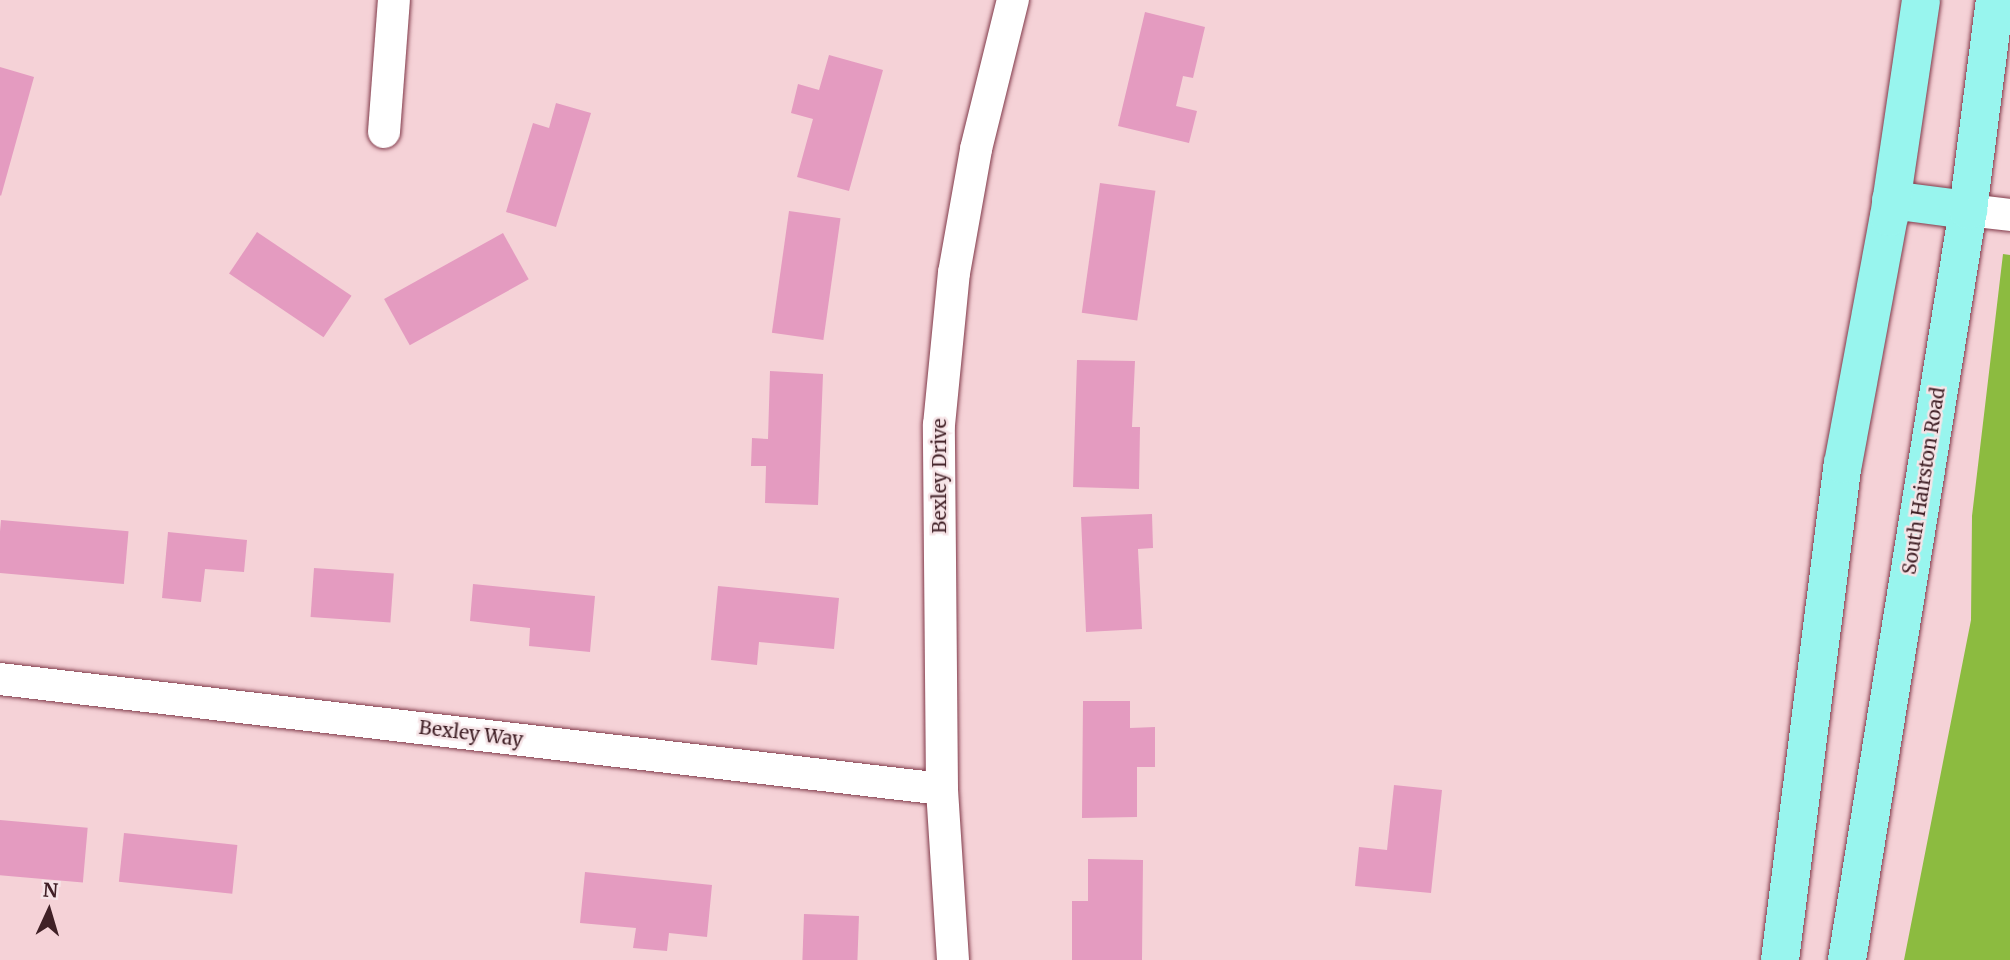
<!DOCTYPE html>
<html>
<head>
<meta charset="utf-8">
<style>
  body { margin:0 }
  #map { position:relative; width:2010px; height:960px; overflow:hidden; background:#f5d2d7; font-family:Merriweather,serif }
  div>[style] { position:absolute }
  [style*='--x'] { left:calc(var(--x)*1px); top:calc(var(--y)*1px); width:calc(var(--w)*1px); rotate:calc(var(--a)*1deg) }
  .forest>* { inset:0; background:#8cbb40 }
  .building>* { inset:0; background:#e49bc0; transform-origin:0 0 }
  .roads { filter:drop-shadow(0 0 2px #813a4a) drop-shadow(0 0 2px #813a4a) }
  .street>* { height:32px; margin:-16px; padding:0 16px; transform-origin:16px; border-radius:16px; background:#fff }
  .primary>* { height:38px; margin:-19px; padding:0 19px; transform-origin:19px; border-radius:19px; background:#98f5ee }
  span { translate:-50% -50%; white-space:nowrap; text-align:center; line-height:1.15; -webkit-text-stroke:5px #f6e4e7; paint-order:stroke }
  .street-label { font-size:19px; color:#402026 }
  .north { position:absolute; left:14px; top:876px; width:70px; height:70px; -webkit-text-stroke:5px #f6e4e7; paint-order:stroke; rotate:4deg; font-size:19px; font-weight:700; line-height:28px; text-align:center; color:#402026 }
  .north::after { content:''; display:block; margin:auto; width:24px; height:32px; background:#402026; clip-path:polygon(50% 0,100% 100%,50% 72%,0 100%) }
</style>
</head>
<body>
<div id="map">
  <div class="forest">
    <div style="clip-path:polygon(2003px 254px,2010px 255px,2010px 960px,1904px 960px,1971px 620px,1972px 516px)"></div>
  </div>
  <div class="building">
    <div style="clip-path:polygon(1145px 12px,1205px 27px,1193px 78px,1183px 76px,1176px 106px,1197px 111px,1189px 143px,1118px 126px)"></div>
    <div style="clip-path:polygon(829px 55px,883px 70px,849px 191px,797px 177px,813px 119px,791px 113px,798px 84px,819px 90px)"></div>
    <div style="clip-path:polygon(0 67px,34px 77px,1px 196px,0 195px)"></div>
    <div style="clip-path:polygon(556px 103px,591px 113px,556px 227px,506px 212px,533px 123px,549px 128px)"></div>
    <div style="left:1100px;top:183px;width:56px;height:131px;rotate:8deg"></div>
    <div style="left:789px;top:211px;width:52px;height:123px;rotate:8deg"></div>
    <div style="left:257px;top:232px;width:114px;height:50px;rotate:34deg"></div>
    <div style="left:503px;top:233px;width:53px;height:136px;rotate:61deg"></div>
    <div style="clip-path:polygon(1077px 360px,1135px 361px,1132px 427px,1140px 427px,1139px 489px,1073px 487px)"></div>
    <div style="clip-path:polygon(770px 371px,823px 374px,818px 505px,765px 503px,766px 466px,751px 466px,752px 438px,768px 439px)"></div>
    <div style="clip-path:polygon(1152px 514px,1153px 548px,1138px 549px,1142px 629px,1086px 632px,1081px 517px)"></div>
    <div style="left:1px;top:520px;width:128px;height:53px;rotate:5deg"></div>
    <div style="clip-path:polygon(168px 532px,247px 540px,244px 572px,205px 569px,201px 602px,162px 598px)"></div>
    <div style="left:314px;top:568px;width:80px;height:49px;rotate:4deg"></div>
    <div style="clip-path:polygon(473px 584px,595px 596px,590px 652px,529px 646px,530px 628px,470px 621px)"></div>
    <div style="clip-path:polygon(718px 586px,839px 598px,834px 649px,759px 642px,757px 665px,711px 660px)"></div>
    <div style="clip-path:polygon(1083px 701px,1130px 701px,1130px 728px,1155px 727px,1155px 767px,1137px 767px,1137px 817px,1082px 818px)"></div>
    <div style="clip-path:polygon(1394px 785px,1442px 790px,1431px 893px,1355px 886px,1359px 847px,1387px 850px)"></div>
    <div style="left:0;top:820px;width:88px;height:55px;rotate:5deg"></div>
    <div style="left:124px;top:833px;width:114px;height:49px;rotate:6deg"></div>
    <div style="clip-path:polygon(1088px 859px,1143px 860px,1142px 960px,1072px 960px,1072px 901px,1088px 901px)"></div>
    <div style="clip-path:polygon(585px 872px,712px 885px,707px 937px,669px 933px,667px 951px,633px 948px,636px 928px,580px 923px)"></div>
    <div style="left:804px;top:914px;width:55px;height:46px;rotate:2deg"></div>
  </div>
  <div class="roads">
    <div class="street">
      <div style="--x:384;--y:132;--w:132;--a:-85.7"></div>
      <div style="--x:1968;--y:210;--w:42;--a:6.8"></div>
      <div style="--x:0;--y:679;--w:948;--a:6.66"></div>
      <div style="--x:953;--y:960;--w:171;--a:-93.7"></div>
      <div style="--x:942;--y:789;--w:364;--a:-90.5"></div>
      <div style="--x:939;--y:425;--w:153;--a:-84.4"></div>
      <div style="--x:954;--y:273;--w:126;--a:-79.9"></div>
      <div style="--x:976;--y:149;--w:154;--a:-76.1"></div>
    </div>
    <div class="primary">
      <div style="--x:1891;--y:200;--w:78;--a:7.4"></div>
      <div style="--x:1780;--y:960;--w:500;--a:-82.8"></div>
      <div style="--x:1843;--y:464;--w:251;--a:-79.5"></div>
      <div style="--x:1889;--y:217;--w:219;--a:-81.6"></div>
      <div style="--x:1847;--y:960;--w:760;--a:-80.84"></div>
      <div style="--x:1968;--y:210;--w:212;--a:-82.7"></div>
    </div>
  </div>
  <div class="street-label">
    <span style="left:940px;top:476px;rotate:-90deg">Bexley Drive</span>
    <span style="left:1924px;top:481px;rotate:-81deg">South Hairston Road</span>
    <span style="left:471px;top:734px;rotate:7deg">Bexley Way</span>
  </div>
  <div class="north">N</div>
</div>
</body>
</html>
